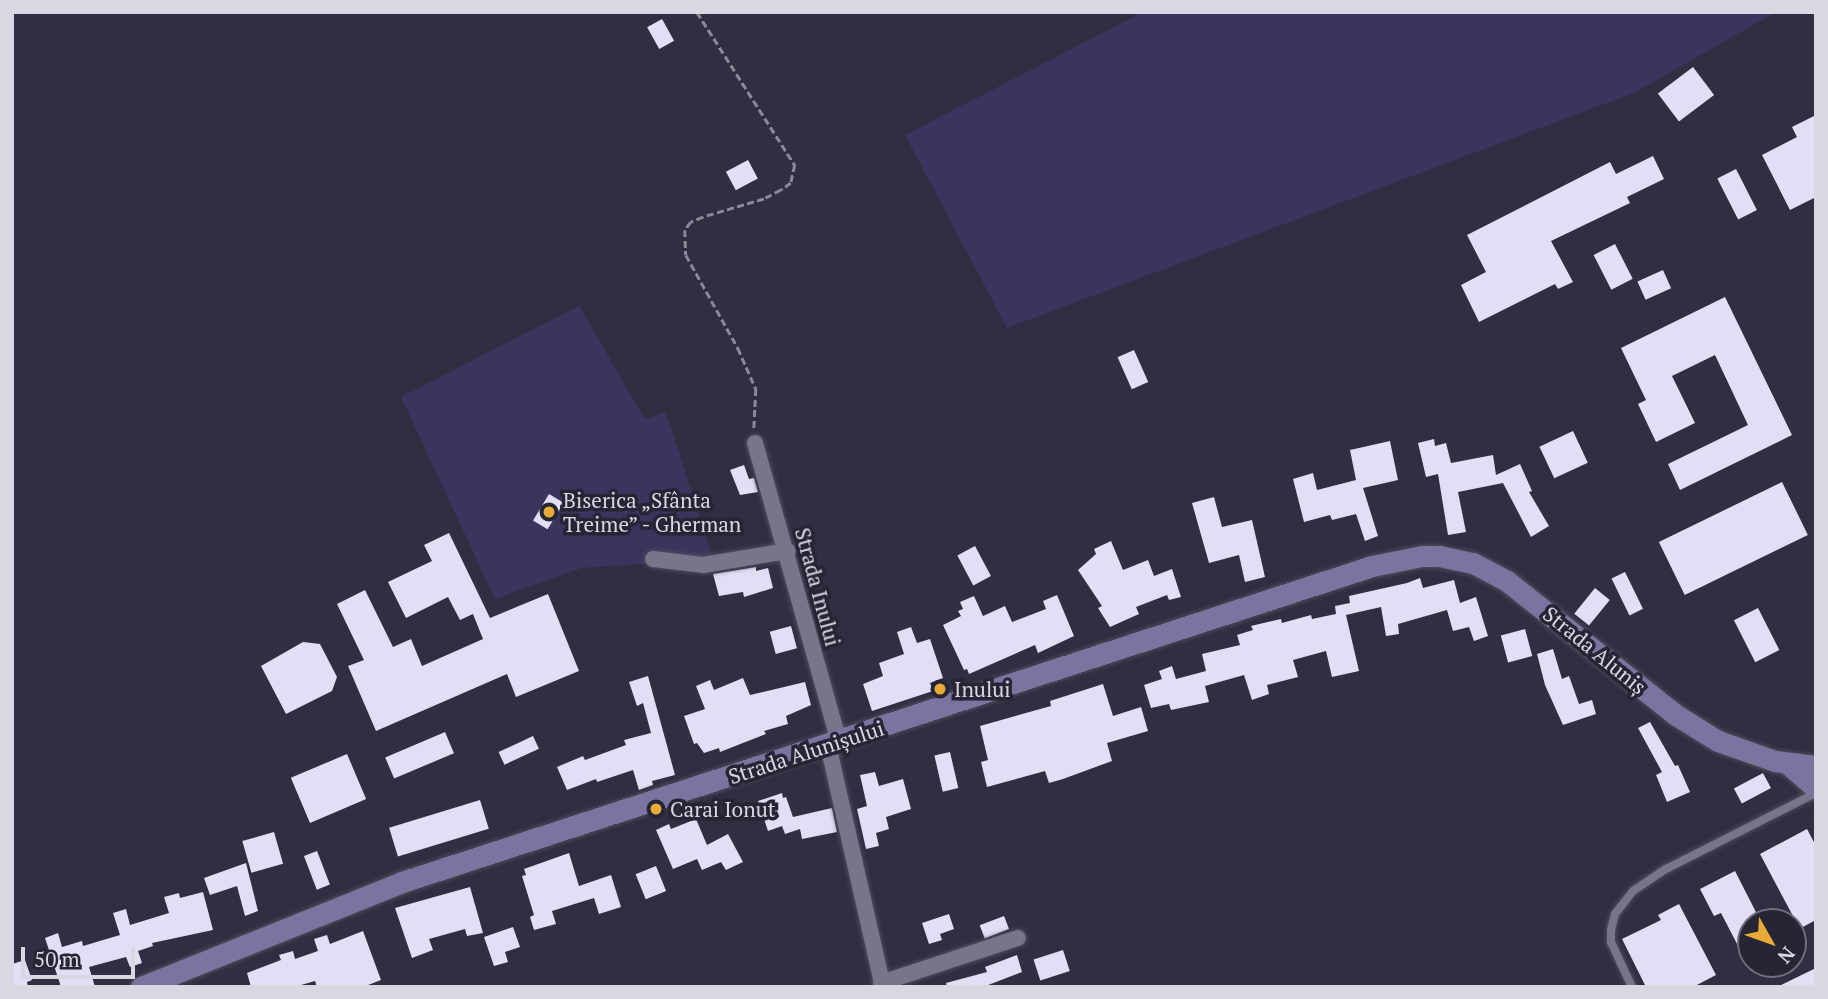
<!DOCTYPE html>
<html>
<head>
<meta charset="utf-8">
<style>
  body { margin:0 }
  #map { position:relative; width:1828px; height:999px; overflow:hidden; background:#302e40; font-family:"PT Serif",serif }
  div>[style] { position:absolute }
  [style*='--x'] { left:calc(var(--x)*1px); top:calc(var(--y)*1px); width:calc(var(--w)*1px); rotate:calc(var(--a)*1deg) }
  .green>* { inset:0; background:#3a355e }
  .building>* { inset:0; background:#e0dff6; transform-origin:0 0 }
  .path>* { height:2.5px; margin-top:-1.25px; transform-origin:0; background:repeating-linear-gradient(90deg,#8a8997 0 7px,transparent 0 10.5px) }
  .roads { filter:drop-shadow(0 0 2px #4e4c5b) drop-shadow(0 0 2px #4e4c5b) }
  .lane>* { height:8px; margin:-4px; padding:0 4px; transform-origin:4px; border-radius:4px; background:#767589 }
  .street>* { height:16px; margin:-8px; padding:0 8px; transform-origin:8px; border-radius:8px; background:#767589 }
  .secondary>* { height:21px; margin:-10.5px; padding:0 10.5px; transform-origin:10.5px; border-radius:10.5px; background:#7a74a0 }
  .dots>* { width:19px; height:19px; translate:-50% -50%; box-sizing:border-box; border:4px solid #262535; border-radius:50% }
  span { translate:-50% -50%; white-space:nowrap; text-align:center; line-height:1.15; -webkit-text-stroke:7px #262535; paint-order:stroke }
  .poi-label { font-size:21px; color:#d8d8e3 }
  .left { translate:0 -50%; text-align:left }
  .street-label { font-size:21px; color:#d8d8e3 }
  .frame { position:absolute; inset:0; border:14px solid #d8d8e3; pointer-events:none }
  .north { position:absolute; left:1737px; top:908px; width:70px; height:70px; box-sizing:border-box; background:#262535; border:2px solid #6d6d7b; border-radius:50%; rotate:130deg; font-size:19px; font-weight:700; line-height:28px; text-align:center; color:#d8d8e3 }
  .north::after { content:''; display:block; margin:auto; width:24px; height:32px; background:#e9ab38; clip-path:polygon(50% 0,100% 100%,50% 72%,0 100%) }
  .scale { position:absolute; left:21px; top:947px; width:114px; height:32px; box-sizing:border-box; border:4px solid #d8d8e3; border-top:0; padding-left:9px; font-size:21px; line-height:24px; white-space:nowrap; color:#d8d8e3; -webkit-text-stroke:5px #262535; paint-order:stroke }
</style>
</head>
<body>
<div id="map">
  <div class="green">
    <div style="clip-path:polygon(1143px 12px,1776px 12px,1636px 92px,1007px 328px,905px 135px)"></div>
    <div style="clip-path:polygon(579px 306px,645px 419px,666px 412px,713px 559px,581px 568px,495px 599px,401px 397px)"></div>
  </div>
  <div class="building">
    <div style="left:662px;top:19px;width:25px;height:17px;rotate:61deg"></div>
    <div style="left:1693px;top:67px;width:35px;height:44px;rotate:53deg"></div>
    <div style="clip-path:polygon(1816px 115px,1816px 197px,1790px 210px,1762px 155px,1797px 137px,1792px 127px)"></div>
    <div style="clip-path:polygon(1653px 156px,1664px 179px,1627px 197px,1630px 203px,1551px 241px,1573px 282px,1558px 289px,1555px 284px,1479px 322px,1461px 285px,1486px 272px,1467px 235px,1610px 162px,1616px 174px)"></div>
    <div style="left:748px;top:160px;width:21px;height:25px;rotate:62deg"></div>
    <div style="left:1736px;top:169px;width:46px;height:21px;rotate:63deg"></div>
    <div style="left:1615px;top:244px;width:39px;height:24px;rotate:63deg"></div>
    <div style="left:1663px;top:270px;width:20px;height:28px;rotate:66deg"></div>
    <div style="clip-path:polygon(1725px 297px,1792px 435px,1680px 490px,1668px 464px,1748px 425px,1715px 355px,1672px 376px,1695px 423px,1656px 442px,1638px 404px,1646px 400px,1621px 348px)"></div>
    <div style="left:1134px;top:350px;width:35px;height:18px;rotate:66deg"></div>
    <div style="left:1573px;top:431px;width:35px;height:37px;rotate:65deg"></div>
    <div style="clip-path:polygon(1434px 439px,1435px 446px,1446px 443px,1451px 463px,1493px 455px,1496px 475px,1520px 464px,1532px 491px,1529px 492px,1549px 526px,1531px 537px,1503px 483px,1458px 492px,1466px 532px,1448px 535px,1438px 474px,1426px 477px,1418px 443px)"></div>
    <div style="clip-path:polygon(1390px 441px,1398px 480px,1363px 488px,1378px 536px,1365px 541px,1356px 514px,1332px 520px,1330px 515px,1304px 522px,1293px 479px,1313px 473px,1317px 490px,1356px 480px,1350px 450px)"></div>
    <div style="clip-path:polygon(744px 465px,749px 479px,754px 478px,758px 492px,740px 495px,730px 470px)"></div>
    <div style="left:1782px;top:482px;width:59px;height:137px;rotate:64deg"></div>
    <div style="left:549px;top:494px;width:17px;height:31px;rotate:31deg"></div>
    <div style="clip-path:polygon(1214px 497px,1222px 527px,1252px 520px,1265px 577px,1245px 582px,1239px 555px,1209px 563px,1192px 503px)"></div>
    <div style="clip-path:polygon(449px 533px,490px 618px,548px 594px,579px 671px,516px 697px,507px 674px,376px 731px,348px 666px,364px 660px,337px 604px,365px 590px,393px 647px,411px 639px,422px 666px,483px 639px,473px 614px,460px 620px,448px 597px,406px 618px,388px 582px,432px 561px,424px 545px)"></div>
    <div style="clip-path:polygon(1111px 541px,1123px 570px,1148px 560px,1154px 576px,1172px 569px,1181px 597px,1169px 600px,1167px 595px,1136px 607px,1139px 614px,1110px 627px,1098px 608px,1102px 606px,1078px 570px,1096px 554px,1094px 549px)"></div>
    <div style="left:975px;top:546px;width:34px;height:20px;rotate:62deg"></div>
    <div style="clip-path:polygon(756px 567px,756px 571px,768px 568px,773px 588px,744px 597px,743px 592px,719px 596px,713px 574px)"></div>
    <div style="left:1625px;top:572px;width:41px;height:15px;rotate:64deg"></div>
    <div style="clip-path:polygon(1420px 578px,1423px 588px,1454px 580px,1460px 603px,1476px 597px,1488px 636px,1474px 641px,1469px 627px,1453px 631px,1447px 610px,1398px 624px,1399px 634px,1386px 636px,1381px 607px,1346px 615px,1359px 671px,1332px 677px,1326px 651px,1293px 660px,1298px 677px,1267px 685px,1269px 694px,1252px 700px,1244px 675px,1205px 686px,1209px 702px,1171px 710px,1169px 704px,1151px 708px,1144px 685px,1162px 679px,1159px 671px,1172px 666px,1176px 679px,1206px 671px,1202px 654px,1240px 645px,1237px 635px,1253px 630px,1251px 626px,1281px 619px,1282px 623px,1311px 615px,1312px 619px,1336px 614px,1335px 606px,1350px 603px,1349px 596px,1407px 583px)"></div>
    <div style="left:1595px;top:588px;width:19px;height:33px;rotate:39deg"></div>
    <div style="clip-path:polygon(1057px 595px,1074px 636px,1038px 653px,1035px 645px,969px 674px,967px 669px,964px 670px,943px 625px,961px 616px,958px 611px,963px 609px,960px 602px,974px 596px,983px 616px,1005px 606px,1012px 622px,1046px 609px,1043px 601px)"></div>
    <div style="left:1758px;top:608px;width:47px;height:27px;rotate:63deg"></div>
    <div style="left:791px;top:626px;width:23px;height:22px;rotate:75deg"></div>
    <div style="clip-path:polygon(911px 627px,917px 643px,930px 639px,943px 678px,930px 683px,933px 691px,872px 711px,863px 684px,883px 676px,879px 663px,904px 654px,897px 632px)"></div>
    <div style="left:1525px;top:629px;width:28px;height:25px;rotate:75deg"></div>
    <div style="clip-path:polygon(303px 642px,320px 644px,337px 677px,332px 691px,286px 714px,261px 666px)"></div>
    <div style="clip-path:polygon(1553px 649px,1562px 679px,1569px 676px,1579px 704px,1592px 700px,1596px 714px,1563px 725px,1545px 685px,1537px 654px)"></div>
    <div style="clip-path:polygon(648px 676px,675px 775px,652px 781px,653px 785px,639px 790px,633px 770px,597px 782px,596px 779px,567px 790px,557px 767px,583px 756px,585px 760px,626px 745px,624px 740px,651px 733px,643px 703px,637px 706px,629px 682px)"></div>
    <div style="clip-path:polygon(743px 678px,750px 695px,805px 682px,811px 705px,786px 716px,788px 724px,764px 731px,766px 734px,720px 752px,719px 748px,704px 753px,697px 743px,694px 744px,684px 716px,705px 709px,696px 686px,710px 680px,714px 690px)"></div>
    <div style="clip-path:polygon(1103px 684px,1113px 716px,1141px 707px,1148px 731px,1107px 743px,1112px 761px,1063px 779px,1049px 783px,1045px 771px,987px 787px,981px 762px,988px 760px,980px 726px,1051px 706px,1050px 701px)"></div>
    <div style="clip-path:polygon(1650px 722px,1675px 766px,1678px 765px,1690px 792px,1667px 802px,1656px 775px,1662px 772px,1638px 728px)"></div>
    <div style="left:445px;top:732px;width:23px;height:65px;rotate:67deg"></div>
    <div style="left:533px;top:736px;width:14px;height:38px;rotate:65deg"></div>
    <div style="left:950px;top:752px;width:37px;height:16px;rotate:77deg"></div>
    <div style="left:347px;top:754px;width:49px;height:61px;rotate:67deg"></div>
    <div style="clip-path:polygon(875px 772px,879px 786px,903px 779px,911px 809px,886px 817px,889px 829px,876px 833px,879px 846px,866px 849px,857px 809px,867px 806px,860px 775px)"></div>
    <div style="left:1763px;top:773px;width:17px;height:33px;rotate:62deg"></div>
    <div style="clip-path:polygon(782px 793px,783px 798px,786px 797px,793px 817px,832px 808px,837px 832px,802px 839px,800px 829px,785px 834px,782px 826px,768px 831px,758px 801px)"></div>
    <div style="left:480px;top:800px;width:30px;height:95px;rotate:73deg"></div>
    <div style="clip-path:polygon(696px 819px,707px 845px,728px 834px,743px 862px,726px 870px,721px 862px,702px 870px,697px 859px,673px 869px,656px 830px,669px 824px,671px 829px)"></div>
    <div style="clip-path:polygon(1807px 829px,1816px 846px,1816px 920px,1793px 932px,1794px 918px,1760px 854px)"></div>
    <div style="left:274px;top:832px;width:33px;height:33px;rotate:74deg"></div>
    <div style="left:317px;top:851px;width:36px;height:14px;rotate:69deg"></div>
    <div style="clip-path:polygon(569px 853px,579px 886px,611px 875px,621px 907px,599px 914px,594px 898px,552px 911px,556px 924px,534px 930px,530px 917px,534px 915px,522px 876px,526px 875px,524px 869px)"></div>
    <div style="clip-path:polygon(246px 863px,258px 911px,245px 916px,237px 886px,210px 895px,204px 878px)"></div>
    <div style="left:656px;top:866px;width:27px;height:22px;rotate:68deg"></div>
    <div style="clip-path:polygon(1735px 871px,1761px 922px,1751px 922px,1751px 971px,1721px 913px,1714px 916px,1700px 889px)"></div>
    <div style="clip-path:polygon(470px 887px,483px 933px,467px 936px,465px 929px,429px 939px,433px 950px,412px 958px,395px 908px)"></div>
    <div style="clip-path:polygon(203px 892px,213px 930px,152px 943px,153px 946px,138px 951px,142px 963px,130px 967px,126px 957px,89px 967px,95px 987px,61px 987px,45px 938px,58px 933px,62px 947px,82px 941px,83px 946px,120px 935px,113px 913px,126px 909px,130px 925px,169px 913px,164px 897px,179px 893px,180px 898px)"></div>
    <div style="clip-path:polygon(1679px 904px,1716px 975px,1693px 987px,1646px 987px,1622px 939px,1661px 920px,1658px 915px)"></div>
    <div style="clip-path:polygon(949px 914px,954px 929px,940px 934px,942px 940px,929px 944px,922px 923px)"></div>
    <div style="left:1004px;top:916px;width:14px;height:26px;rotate:69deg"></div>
    <div style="clip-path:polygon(513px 927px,520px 947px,505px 952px,508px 962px,494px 966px,484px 937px)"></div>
    <div style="clip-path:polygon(363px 931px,381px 980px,363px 987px,317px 987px,315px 981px,294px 987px,251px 987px,247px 973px,281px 960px,279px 955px,293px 951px,295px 959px,318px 951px,314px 939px,327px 935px,330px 944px)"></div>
    <div style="left:1063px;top:950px;width:22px;height:31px;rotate:72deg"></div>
    <div style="clip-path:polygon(1017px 955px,1022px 972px,983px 987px,947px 987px,946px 983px,987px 972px,985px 967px)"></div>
    <div style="clip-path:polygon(25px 960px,32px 980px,27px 982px,28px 987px,12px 987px,12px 964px)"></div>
    <div style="clip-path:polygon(1816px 968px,1816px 987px,1777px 987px)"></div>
  </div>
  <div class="path">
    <div style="--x:697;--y:12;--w:182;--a:57.4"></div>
    <div style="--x:795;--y:165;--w:18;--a:103"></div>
    <div style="--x:791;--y:183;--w:12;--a:145"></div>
    <div style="--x:781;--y:190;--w:19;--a:152"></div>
    <div style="--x:764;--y:199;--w:64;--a:163.6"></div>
    <div style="--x:703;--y:217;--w:13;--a:157"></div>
    <div style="--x:691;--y:222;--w:10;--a:127"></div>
    <div style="--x:685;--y:230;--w:25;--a:88"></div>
    <div style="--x:686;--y:255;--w:107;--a:60.8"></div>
    <div style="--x:738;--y:348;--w:45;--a:66.3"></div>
    <div style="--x:756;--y:389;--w:41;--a:92.8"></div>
  </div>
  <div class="roads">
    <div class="lane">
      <div style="--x:1632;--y:987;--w:50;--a:-115"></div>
      <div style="--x:1611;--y:942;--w:12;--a:-90"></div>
      <div style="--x:1611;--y:930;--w:16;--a:-76"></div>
      <div style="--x:1615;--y:914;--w:29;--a:-52"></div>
      <div style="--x:1633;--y:891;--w:40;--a:-34"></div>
      <div style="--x:1666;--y:869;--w:168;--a:-26.9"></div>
    </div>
    <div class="street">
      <div style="--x:755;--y:443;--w:310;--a:74.3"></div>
      <div style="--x:653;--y:559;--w:50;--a:6.8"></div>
      <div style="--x:703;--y:565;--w:86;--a:-9.4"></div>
      <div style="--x:828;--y:745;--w:248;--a:77.2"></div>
      <div style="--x:881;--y:983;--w:144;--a:-18.2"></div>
    </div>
    <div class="secondary">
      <div style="--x:1788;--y:764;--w:37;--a:41"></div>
      <div style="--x:141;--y:987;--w:281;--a:-21.9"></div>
      <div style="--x:402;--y:882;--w:1020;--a:-18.04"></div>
      <div style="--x:1372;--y:566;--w:51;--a:-11.3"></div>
      <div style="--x:1422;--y:556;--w:17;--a:0"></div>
      <div style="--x:1439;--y:556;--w:35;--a:12"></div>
      <div style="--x:1473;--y:563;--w:38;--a:28"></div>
      <div style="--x:1507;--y:581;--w:216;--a:38.4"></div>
      <div style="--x:1676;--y:715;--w:49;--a:31.8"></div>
      <div style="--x:1718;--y:741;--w:60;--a:19.3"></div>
      <div style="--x:1775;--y:761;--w:41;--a:7"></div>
    </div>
  </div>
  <div class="dots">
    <div style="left:549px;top:512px;background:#e9ab38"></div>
    <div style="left:940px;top:689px;background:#e9ab38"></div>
    <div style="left:656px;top:809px;background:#e9ab38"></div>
  </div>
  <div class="poi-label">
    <span class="left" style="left:563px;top:512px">Biserica „Sfânta<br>Treime” - Gherman</span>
    <span class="left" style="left:954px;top:689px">Inului</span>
    <span class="left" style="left:670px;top:809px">Carai Ionut</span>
  </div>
  <div class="street-label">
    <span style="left:818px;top:587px;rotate:75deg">Strada Inului</span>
    <span style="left:1595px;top:650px;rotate:39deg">Strada Aluniș</span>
    <span style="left:806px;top:752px;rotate:-18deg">Strada Alunișului</span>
  </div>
  <div class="frame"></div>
  <div class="north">N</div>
  <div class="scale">50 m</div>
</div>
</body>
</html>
